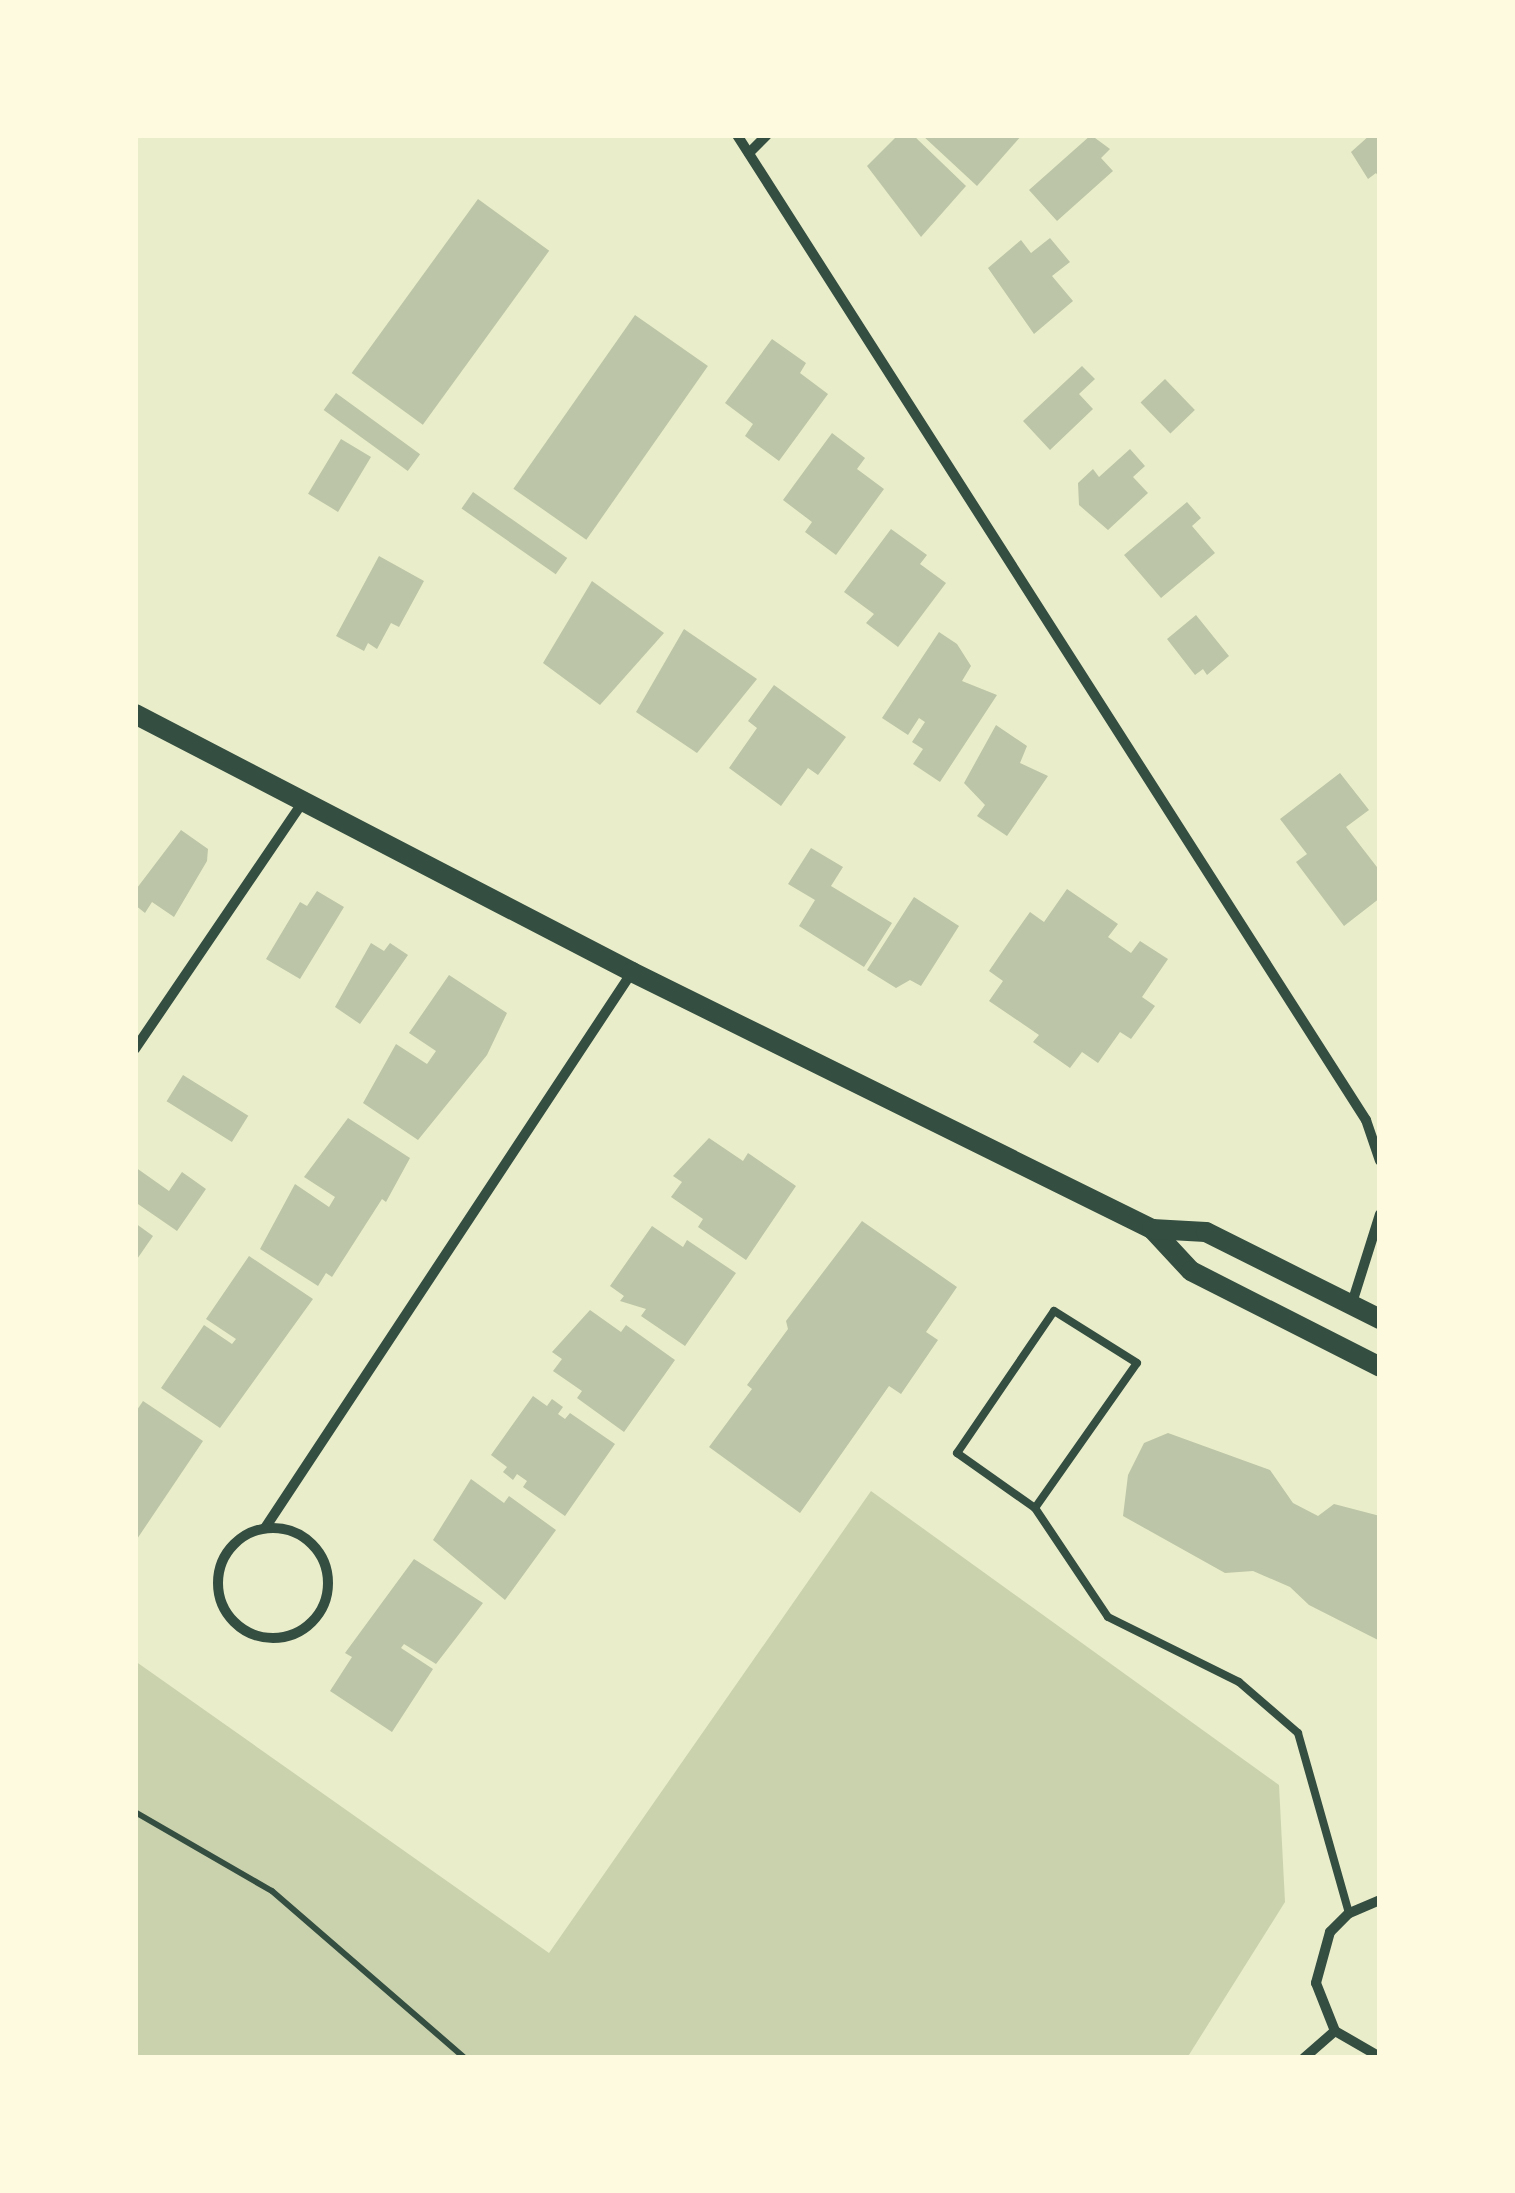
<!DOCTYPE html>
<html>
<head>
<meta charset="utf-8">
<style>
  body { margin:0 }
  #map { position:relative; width:1515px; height:2193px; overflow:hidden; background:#e9edc9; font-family:"Exo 2",sans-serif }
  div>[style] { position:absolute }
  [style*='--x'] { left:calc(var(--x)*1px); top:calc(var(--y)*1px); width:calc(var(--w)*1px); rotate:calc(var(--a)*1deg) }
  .green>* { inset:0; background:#cad2ad }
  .building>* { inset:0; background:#bcc5a7; transform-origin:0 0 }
  .path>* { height:6px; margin:-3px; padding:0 3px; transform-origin:3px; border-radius:3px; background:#344e41 }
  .service>* { height:8px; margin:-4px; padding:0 4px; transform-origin:4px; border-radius:4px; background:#344e41 }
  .minor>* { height:10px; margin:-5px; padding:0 5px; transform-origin:5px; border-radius:5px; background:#344e41 }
  .minor>.ring { margin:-5px; padding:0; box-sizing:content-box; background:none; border:10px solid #344e41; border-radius:50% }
  .secondary>* { height:20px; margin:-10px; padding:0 10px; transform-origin:10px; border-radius:10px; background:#344e41 }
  span { translate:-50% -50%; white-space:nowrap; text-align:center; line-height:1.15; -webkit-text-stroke:9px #fefae0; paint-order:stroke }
  .frame { position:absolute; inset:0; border:138px solid #fefae0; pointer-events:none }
</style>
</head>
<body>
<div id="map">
  <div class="green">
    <div style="clip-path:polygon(871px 1491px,1279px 1785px,1285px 1902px,1187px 2058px,135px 2058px,135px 1661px,549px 1953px)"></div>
  </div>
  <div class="building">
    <div style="clip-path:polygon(898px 135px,913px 135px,966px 186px,921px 237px,867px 166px)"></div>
    <div style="clip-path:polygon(922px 135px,1022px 135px,977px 186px)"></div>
    <div style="clip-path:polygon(1091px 135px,1110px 149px,1101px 158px,1113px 171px,1057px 221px,1029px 190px)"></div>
    <div style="clip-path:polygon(1370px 135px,1380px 135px,1380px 179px,1376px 173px,1368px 179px,1351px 152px)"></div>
    <div style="left:478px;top:199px;width:88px;height:215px;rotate:36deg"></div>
    <div style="clip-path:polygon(1050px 238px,1070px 262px,1052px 276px,1073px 301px,1034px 334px,988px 268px,1021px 240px,1031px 253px)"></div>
    <div style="left:635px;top:315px;width:89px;height:212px;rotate:35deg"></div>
    <div style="clip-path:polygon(772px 339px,806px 363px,800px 373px,828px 394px,779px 461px,745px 436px,753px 424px,725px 403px)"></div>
    <div style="clip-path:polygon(1082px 366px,1095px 379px,1079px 394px,1093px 409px,1050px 450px,1023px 421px)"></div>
    <div style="left:1165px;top:379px;width:43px;height:34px;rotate:46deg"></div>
    <div style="left:336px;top:393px;width:104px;height:21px;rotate:36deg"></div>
    <div style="clip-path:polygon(832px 433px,865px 458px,857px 469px,884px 489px,836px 555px,805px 532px,812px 522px,783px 500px)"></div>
    <div style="left:341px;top:439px;width:35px;height:64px;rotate:31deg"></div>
    <div style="clip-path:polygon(1130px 449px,1145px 466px,1133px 477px,1148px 493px,1108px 530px,1079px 505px,1078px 483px,1093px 469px,1099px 477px)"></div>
    <div style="left:473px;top:492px;width:115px;height:20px;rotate:35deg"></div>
    <div style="clip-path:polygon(1187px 502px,1201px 518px,1192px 526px,1215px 553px,1161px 598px,1124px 555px)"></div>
    <div style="clip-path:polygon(891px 529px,927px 555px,920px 564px,946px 583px,898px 647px,866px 623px,874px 614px,844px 592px)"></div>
    <div style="clip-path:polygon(379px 556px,424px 581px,399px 627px,391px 623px,377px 649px,368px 643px,364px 651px,336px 636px)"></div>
    <div style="clip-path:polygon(592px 581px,664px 633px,600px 705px,543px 663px)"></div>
    <div style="clip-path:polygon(1196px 615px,1229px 656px,1207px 675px,1203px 669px,1195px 675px,1167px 639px)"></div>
    <div style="clip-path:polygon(684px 629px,757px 679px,697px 753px,636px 712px)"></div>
    <div style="clip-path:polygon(939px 632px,957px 644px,971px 666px,962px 681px,997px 695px,940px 782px,913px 764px,923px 749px,912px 742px,925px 722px,919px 718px,908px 735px,882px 718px)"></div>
    <div style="clip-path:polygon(774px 685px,846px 737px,818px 775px,808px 768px,781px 806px,729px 768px,757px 728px,748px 721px)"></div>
    <div style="clip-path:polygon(996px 725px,1027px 746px,1020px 763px,1048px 776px,1007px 836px,977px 816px,985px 805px,964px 783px)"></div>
    <div style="clip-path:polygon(1340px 773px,1369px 810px,1346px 827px,1380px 871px,1380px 898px,1344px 926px,1296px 862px,1307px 854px,1280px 819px)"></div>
    <div style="clip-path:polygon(181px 830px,208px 849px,207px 861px,174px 917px,152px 902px,145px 913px,135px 905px,137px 888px)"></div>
    <div style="clip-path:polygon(811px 848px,843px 867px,831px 886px,892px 923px,864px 967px,799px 926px,815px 900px,788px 884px)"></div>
    <div style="clip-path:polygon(1067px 889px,1118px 924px,1108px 937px,1131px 953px,1140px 941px,1168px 959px,1142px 997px,1155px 1006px,1131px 1039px,1120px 1032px,1098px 1063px,1082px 1052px,1070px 1068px,1033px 1042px,1039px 1035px,989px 1001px,1003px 981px,989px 971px,1013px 936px,1030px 912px,1044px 922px)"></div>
    <div style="clip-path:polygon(317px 891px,344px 907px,300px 979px,266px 959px,300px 902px,307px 906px)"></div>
    <div style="clip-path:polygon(914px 897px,959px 926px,921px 986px,910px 980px,896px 988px,867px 970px)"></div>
    <div style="clip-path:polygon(371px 943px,384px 951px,390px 943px,408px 955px,360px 1024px,335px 1007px)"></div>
    <div style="clip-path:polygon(449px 975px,507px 1013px,487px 1055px,418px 1140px,363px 1103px,396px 1044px,427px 1064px,436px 1051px,409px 1033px)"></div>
    <div style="left:183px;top:1075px;width:77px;height:31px;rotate:32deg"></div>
    <div style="clip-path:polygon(348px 1118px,410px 1158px,386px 1202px,382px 1199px,332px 1277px,326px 1273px,318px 1286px,260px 1249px,295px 1184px,329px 1207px,335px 1197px,304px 1177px)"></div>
    <div style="clip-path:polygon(709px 1138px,743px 1161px,748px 1153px,796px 1186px,746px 1260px,698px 1227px,703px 1219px,671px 1197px,682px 1182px,673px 1176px)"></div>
    <div style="clip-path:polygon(135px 1167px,169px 1191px,182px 1172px,206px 1189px,177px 1231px,135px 1202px)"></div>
    <div style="clip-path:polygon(862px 1221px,957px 1287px,926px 1332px,938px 1340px,901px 1394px,889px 1386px,800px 1513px,709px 1447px,752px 1389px,747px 1385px,788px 1329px,786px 1321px)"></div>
    <div style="clip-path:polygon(135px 1223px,153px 1236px,135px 1262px)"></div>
    <div style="clip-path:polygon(652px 1226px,683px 1247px,687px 1240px,736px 1273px,685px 1346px,641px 1316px,646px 1309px,620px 1301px,624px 1296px,610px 1286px)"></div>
    <div style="clip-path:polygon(249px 1256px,313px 1299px,220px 1428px,161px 1388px,204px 1325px,232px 1344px,236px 1339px,206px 1319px)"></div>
    <div style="clip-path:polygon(590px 1310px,621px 1332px,626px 1325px,675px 1360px,624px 1432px,577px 1398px,582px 1391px,553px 1371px,562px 1359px,552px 1352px)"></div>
    <div style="clip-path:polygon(533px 1396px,547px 1406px,552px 1399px,563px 1407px,558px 1414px,565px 1419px,570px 1413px,615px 1444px,565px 1516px,523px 1487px,527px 1481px,517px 1474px,513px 1480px,503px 1472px,507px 1467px,491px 1455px)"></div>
    <div style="clip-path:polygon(143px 1401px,203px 1441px,135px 1542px,135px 1413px)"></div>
    <div style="clip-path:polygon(1168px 1433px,1270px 1470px,1293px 1503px,1318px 1516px,1334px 1504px,1380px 1516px,1380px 1641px,1309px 1605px,1290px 1587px,1253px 1571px,1225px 1573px,1123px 1516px,1128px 1475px,1144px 1443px)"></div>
    <div style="clip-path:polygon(471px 1479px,504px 1503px,509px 1496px,556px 1530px,505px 1600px,433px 1540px)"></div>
    <div style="clip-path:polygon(414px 1559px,483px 1603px,436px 1664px,404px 1644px,401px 1648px,433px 1669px,392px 1732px,330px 1691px,352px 1657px,345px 1653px)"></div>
  </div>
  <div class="path">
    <div style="--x:135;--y:1812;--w:158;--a:30"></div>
    <div style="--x:272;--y:1891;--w:255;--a:40.9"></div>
  </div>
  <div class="service">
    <div style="--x:1035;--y:1508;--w:177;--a:-54.9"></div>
    <div style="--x:1137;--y:1363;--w:98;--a:-147.9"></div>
    <div style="--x:1054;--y:1311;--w:172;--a:124.3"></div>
    <div style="--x:957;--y:1453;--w:95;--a:35.2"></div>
    <div style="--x:1035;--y:1508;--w:131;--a:56.2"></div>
    <div style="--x:1108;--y:1617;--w:146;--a:26.4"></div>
    <div style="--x:1239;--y:1682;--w:78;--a:40.8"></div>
    <div style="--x:1298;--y:1733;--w:187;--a:74.2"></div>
  </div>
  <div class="minor">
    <div style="--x:737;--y:135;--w:1169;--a:57.44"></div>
    <div style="--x:1366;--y:1120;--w:43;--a:71.1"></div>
    <div style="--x:749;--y:153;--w:25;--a:-45"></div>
    <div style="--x:135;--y:1049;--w:301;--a:-55.8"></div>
    <div style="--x:1352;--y:1303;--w:93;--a:-72.5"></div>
    <div style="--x:265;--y:1528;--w:666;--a:-56.57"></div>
    <div class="ring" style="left:218px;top:1528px;width:100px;height:100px"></div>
    <div style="--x:1380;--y:1900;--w:34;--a:157"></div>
    <div style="--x:1349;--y:1913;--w:27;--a:135"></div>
    <div style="--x:1330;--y:1932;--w:53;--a:105.4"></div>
    <div style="--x:1316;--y:1983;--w:52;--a:68.4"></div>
    <div style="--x:1335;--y:2031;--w:52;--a:30"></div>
    <div style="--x:1304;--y:2058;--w:41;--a:-41.1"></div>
  </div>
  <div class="secondary">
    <div style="--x:135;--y:714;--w:560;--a:27.43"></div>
    <div style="--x:632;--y:972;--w:580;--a:26.3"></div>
    <div style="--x:1152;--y:1229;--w:57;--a:47.1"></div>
    <div style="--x:1191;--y:1271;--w:212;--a:26.9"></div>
    <div style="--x:1152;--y:1229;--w:54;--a:3.2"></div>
    <div style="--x:1206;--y:1232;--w:195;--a:26.6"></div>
  </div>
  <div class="frame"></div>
</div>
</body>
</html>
